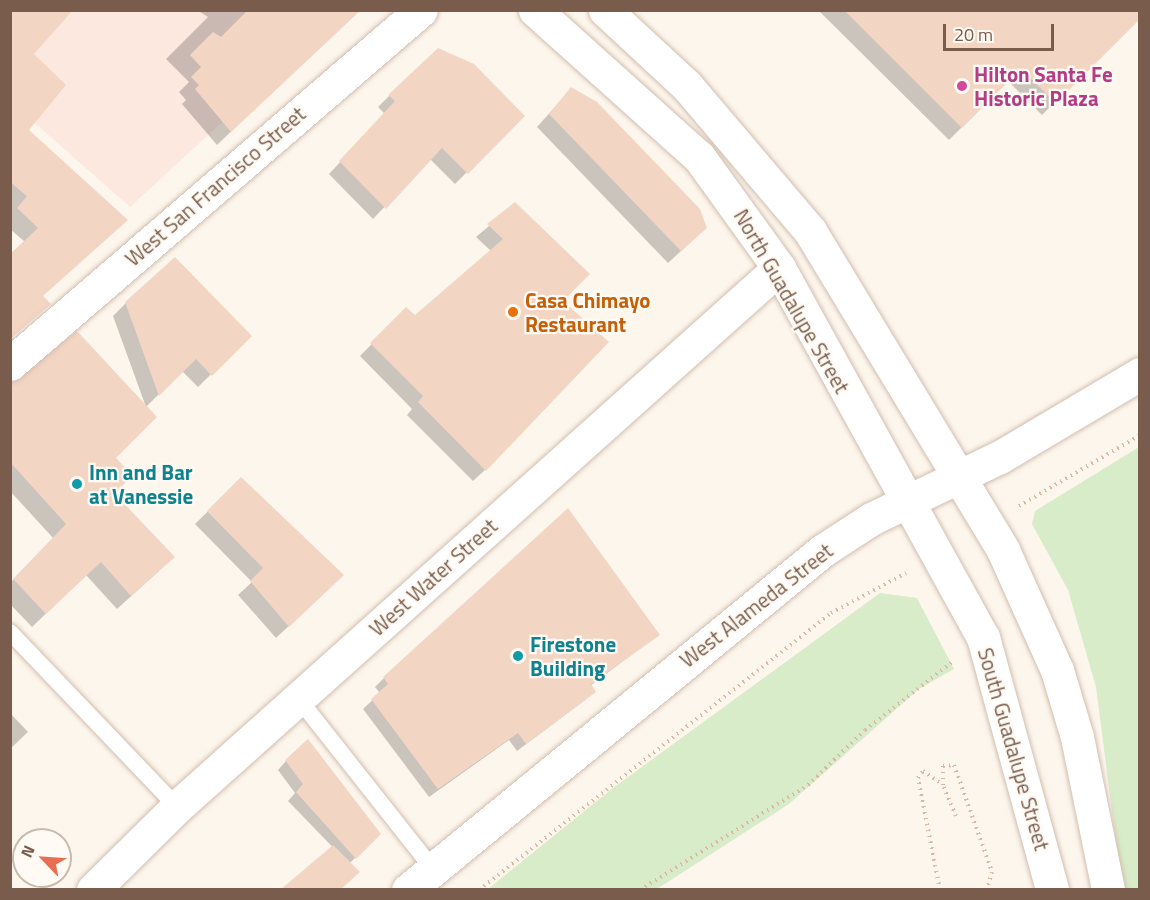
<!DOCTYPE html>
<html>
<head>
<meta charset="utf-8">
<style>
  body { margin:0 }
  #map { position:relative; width:1150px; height:900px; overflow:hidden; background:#fdf6ec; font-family:"Titillium Web",sans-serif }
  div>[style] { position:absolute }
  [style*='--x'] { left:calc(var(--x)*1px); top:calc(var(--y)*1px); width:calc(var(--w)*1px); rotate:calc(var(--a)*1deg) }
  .commercial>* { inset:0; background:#fde8e0 }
  .green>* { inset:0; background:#d8ecc9 }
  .shadow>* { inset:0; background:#0003 }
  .building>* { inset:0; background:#f3d5c3 }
  .path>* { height:4px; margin-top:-2px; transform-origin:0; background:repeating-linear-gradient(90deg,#d9b8a5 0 1.5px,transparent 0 6px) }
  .roads { filter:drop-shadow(0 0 2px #d1beb0) drop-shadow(0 0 2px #d1beb0) }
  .lane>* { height:16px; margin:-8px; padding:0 8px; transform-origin:8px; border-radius:8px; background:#fff }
  .street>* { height:33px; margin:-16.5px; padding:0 16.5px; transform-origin:16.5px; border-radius:16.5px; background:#fff }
  .secondary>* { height:33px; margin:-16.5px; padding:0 16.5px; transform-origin:16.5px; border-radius:16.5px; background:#fff }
  .dots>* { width:16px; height:16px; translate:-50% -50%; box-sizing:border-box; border:3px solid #fffaf3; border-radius:50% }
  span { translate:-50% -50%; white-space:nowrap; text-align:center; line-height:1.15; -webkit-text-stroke:4.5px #fffaf3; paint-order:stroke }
  .hotel-label { font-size:21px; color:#b23c85; font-weight:700 }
  .left { translate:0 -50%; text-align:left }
  .street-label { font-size:21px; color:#7a5c4d }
  .food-label { font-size:21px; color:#c56008; font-weight:700 }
  .culture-label { font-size:21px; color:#0d838f; font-weight:700 }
  .frame { position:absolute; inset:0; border:12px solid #7a5c4d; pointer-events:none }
  .north { position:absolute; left:12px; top:828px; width:60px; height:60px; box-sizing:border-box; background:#fffaf3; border:2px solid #cabbb1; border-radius:50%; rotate:295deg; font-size:16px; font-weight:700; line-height:24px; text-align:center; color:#7a5c4d }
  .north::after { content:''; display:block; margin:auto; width:21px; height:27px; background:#e76f51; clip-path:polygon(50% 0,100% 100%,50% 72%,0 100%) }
  .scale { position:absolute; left:943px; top:24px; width:111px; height:27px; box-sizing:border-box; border:3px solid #7a5c4d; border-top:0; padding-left:8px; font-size:18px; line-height:21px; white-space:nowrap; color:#7a5c4d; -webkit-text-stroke:4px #fffaf3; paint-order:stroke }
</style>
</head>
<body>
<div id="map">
  <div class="commercial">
    <div style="clip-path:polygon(11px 11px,343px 11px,130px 207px,11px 102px)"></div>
  </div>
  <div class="green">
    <div style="clip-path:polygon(1139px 447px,1139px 889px,1122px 889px,1096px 687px,1068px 590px,1032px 524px,1035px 511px)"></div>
    <div style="clip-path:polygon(880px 593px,917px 598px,954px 669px,919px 689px,789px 804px,657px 889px,488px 889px,613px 788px)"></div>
  </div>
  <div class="shadow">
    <div style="clip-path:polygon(10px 10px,32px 54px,27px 130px,126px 220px,42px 296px,49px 304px,10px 339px,10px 256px,25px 242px,10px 229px)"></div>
    <div style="clip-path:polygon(197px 10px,358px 10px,217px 145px,182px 104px,186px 100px,179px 92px,189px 82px,166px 59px,208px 17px)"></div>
    <div style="clip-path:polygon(818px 10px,1140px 10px,1140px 17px,1042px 115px,1008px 81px,949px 140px)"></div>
    <div style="clip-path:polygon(571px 89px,692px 241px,668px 263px,537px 127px)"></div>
    <div style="clip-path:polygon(389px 96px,523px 116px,455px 184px,430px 159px,373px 219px,329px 174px,385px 114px,378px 107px)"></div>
    <div style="clip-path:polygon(515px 204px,561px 301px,485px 470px,473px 481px,407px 415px,412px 409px,360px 356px,406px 309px,415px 317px,491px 251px,476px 237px)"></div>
    <div style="clip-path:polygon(126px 303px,250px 336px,198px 387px,182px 371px,146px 407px,113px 316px)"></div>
    <div style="clip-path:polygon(10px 383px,114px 458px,112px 494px,159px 571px,117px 609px,86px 575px,32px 627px,10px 604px,10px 583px,54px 539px,10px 491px)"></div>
    <div style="clip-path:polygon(241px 479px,330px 587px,276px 638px,238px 595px,252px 582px,195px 524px)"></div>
    <div style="clip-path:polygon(658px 635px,590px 686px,594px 692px,585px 700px,517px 751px,509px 740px,429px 797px,363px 709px,380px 693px,375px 687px,384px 678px)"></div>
    <div style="clip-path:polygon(10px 713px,28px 732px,10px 749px)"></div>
    <div style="clip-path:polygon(286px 761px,379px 834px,349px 864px,288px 801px,295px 793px,278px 770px)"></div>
  </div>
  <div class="building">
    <div style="clip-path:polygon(10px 10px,73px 10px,34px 54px,66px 85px,29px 130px,128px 220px,43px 296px,51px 304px,10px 339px,10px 254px,38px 228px,17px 208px,27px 196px,10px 182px)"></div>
    <div style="clip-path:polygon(248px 10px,361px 10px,231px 132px,195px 89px,199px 85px,191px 77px,201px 67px,190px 55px,213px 32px,221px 37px)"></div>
    <div style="clip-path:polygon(844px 10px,1140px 10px,1140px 19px,1056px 103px,1021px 69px,962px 128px)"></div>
    <div style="clip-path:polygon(438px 48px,474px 64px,525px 116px,468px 174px,442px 148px,386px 209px,339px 161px,395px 101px,388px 95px)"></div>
    <div style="clip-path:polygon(571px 87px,597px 102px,700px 209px,707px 228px,681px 251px,549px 114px)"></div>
    <div style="clip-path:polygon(515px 202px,590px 274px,563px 301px,609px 342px,486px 471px,418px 402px,423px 396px,370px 343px,406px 307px,415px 315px,503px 239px,487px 224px)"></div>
    <div style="clip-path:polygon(175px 257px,252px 336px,212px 376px,196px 359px,159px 396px,125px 302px)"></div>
    <div style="clip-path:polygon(77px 331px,157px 417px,116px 458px,133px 476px,114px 493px,175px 557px,131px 596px,101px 562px,46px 614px,13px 579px,66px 524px,10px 462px,10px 382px)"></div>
    <div style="clip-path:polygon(241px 477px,344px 575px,289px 627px,250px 581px,263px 568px,207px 511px)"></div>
    <div style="clip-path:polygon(568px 508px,660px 635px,591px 684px,596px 692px,526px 744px,518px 733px,438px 789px,371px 699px,388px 684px,383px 677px)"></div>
    <div style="clip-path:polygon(308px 739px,381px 834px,356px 859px,296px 792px,303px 784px,285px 760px)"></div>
    <div style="clip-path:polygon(333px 845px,360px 872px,340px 890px,280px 890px)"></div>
  </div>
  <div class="path">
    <div style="--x:1019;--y:506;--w:140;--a:-30.4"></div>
    <div style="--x:956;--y:816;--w:34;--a:-113"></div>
    <div style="--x:943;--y:785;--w:19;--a:-90"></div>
    <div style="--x:943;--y:766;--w:11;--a:-5"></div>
    <div style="--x:954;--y:765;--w:114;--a:70.4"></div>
    <div style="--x:992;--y:872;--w:19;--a:106"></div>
    <div style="--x:479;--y:890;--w:448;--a:-38.2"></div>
    <div style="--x:831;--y:613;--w:85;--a:-28.1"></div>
    <div style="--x:640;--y:890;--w:198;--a:-32"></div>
    <div style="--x:808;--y:785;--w:79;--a:-44"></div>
    <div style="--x:865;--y:730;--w:110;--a:-38"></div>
    <div style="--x:940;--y:890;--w:114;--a:-101.1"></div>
    <div style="--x:918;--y:778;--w:9;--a:-54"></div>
    <div style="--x:923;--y:771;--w:23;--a:34"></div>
  </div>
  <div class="roads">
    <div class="lane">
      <div style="--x:10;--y:632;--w:242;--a:46.3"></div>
      <div style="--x:298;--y:698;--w:218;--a:51.7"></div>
    </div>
    <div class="street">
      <div style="--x:93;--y:890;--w:118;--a:-44.7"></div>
      <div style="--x:177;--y:807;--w:808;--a:-41.84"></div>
    </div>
    <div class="secondary">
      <div style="--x:535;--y:10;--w:220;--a:41.9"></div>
      <div style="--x:699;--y:157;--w:137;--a:54.2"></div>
      <div style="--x:779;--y:268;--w:422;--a:61.1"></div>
      <div style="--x:983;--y:637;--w:262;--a:74.7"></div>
      <div style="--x:605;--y:10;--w:112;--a:42.8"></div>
      <div style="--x:687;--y:86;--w:190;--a:49.7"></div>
      <div style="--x:810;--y:231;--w:373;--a:58.8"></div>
      <div style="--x:1003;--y:550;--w:132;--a:65.8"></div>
      <div style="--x:1057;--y:670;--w:70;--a:73.4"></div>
      <div style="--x:1077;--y:737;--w:156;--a:78.5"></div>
      <div style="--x:10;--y:364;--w:542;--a:-40.74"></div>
      <div style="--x:408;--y:890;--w:535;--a:-39.31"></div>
      <div style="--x:822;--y:551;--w:59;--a:-33.1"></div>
      <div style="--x:871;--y:519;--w:143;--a:-25.7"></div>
      <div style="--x:1000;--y:457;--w:163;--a:-30.7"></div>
    </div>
  </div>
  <div class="dots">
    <div style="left:962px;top:86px;background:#d1479c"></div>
    <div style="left:513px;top:312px;background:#e8710a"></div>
    <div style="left:77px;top:484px;background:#0f9aa8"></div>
    <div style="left:518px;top:656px;background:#0f9aa8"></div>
  </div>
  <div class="hotel-label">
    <span class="left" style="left:974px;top:86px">Hilton Santa Fe<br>Historic Plaza</span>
  </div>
  <div class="street-label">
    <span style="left:215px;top:186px;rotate:-41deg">West San Francisco Street</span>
    <span style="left:792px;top:301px;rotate:60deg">North Guadalupe Street</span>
    <span style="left:433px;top:577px;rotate:-42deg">West Water Street</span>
    <span style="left:756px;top:605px;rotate:-38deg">West Alameda Street</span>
    <span style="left:1014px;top:749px;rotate:74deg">South Guadalupe Street</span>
  </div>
  <div class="food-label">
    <span class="left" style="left:525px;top:312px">Casa Chimayo<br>Restaurant</span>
  </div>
  <div class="culture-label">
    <span class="left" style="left:89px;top:484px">Inn and Bar<br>at Vanessie</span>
    <span class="left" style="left:530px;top:656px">Firestone<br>Building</span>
  </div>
  <div class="frame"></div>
  <div class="north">N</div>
  <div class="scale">20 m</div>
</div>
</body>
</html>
